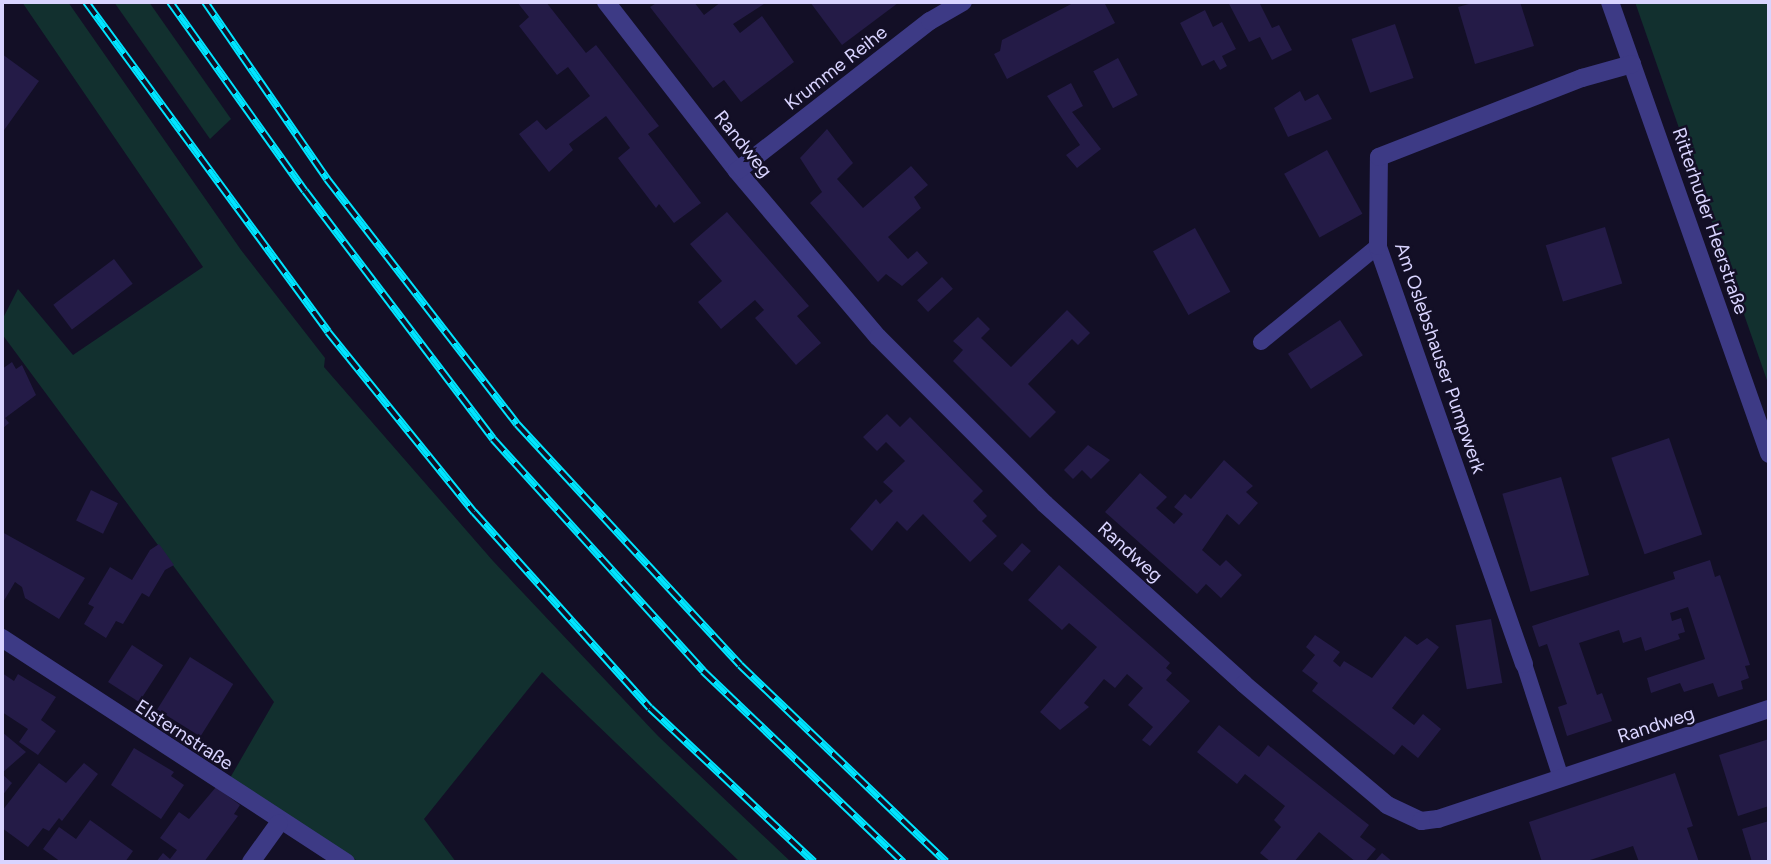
<!DOCTYPE html>
<html>
<head>
<meta charset="utf-8">
<style>
  body { margin:0 }
  #map { position:relative; width:1771px; height:864px; overflow:hidden; background:#130f26; font-family:Figtree,sans-serif }
  div>[style] { position:absolute }
  [style*='--x'] { left:calc(var(--x)*1px); top:calc(var(--y)*1px); width:calc(var(--w)*1px); rotate:calc(var(--a)*1deg) }
  .green>* { inset:0; background:#12302f }
  .building>* { inset:0; background:#241b47; transform-origin:0 0 }
  .service>* { height:16px; margin:-8px; padding:0 8px; transform-origin:8px; border-radius:8px; background:#3d3a85 }
  .minor>* { height:18px; margin:-9px; padding:0 9px; transform-origin:9px; border-radius:9px; background:#3d3a85 }
  .rail>* { height:8px; margin-top:-4px; transform-origin:0; background:repeating-linear-gradient(90deg,#130f26 0 16px,#00e5ff 0 32px); box-sizing:border-box; border-block:2px solid #00e5ff }
  span { translate:-50% -50%; white-space:nowrap; text-align:center; line-height:1.15; -webkit-text-stroke:5px #130f26; paint-order:stroke }
  .street-label { font-size:19px; color:#d9d4ff }
  .frame { position:absolute; inset:0; border:4px solid #d9d4ff; pointer-events:none }
</style>
</head>
<body>
<div id="map">
  <div class="green">
    <div style="clip-path:polygon(22px 2px,68px 2px,241px 250px,325px 358px,324px 367px,493px 561px,658px 736px,791px 862px,740px 862px,542px 672px,424px 819px,456px 862px,359px 862px,230px 778px,274px 702px,2px 334px,2px 320px,18px 289px,73px 355px,203px 267px)"></div>
    <div style="clip-path:polygon(114px 2px,149px 2px,231px 119px,210px 139px)"></div>
    <div style="clip-path:polygon(1635px 2px,1769px 2px,1769px 386px)"></div>
  </div>
  <div class="building">
    <div style="clip-path:polygon(517px 2px,546px 2px,586px 53px,596px 45px,659px 126px,648px 134px,701px 203px,674px 223px,659px 204px,656px 208px,618px 158px,630px 148px,606px 116px,569px 144px,573px 150px,549px 172px,519px 134px,537px 120px,546px 130px,590px 96px,568px 67px,557px 75px,519px 26px,529px 17px)"></div>
    <div style="clip-path:polygon(658px 2px,694px 2px,704px 15px,721px 2px,767px 2px,733px 24px,740px 33px,762px 16px,794px 62px,741px 102px,724px 80px,713px 88px,650px 7px)"></div>
    <div style="clip-path:polygon(810px 2px,897px 2px,898px 3px,842px 45px)"></div>
    <div style="clip-path:polygon(1075px 2px,1104px 2px,1115px 23px,1007px 79px,994px 54px,1000px 51px,1002px 40px)"></div>
    <div style="clip-path:polygon(1228px 2px,1259px 2px,1272px 28px,1279px 25px,1292px 50px,1272px 60px,1260px 37px,1249px 42px)"></div>
    <div style="clip-path:polygon(1476px 2px,1520px 2px,1534px 46px,1475px 64px,1458px 7px)"></div>
    <div style="clip-path:polygon(1205px 10px,1213px 27px,1222px 22px,1236px 49px,1222px 56px,1227px 66px,1220px 70px,1214px 60px,1202px 66px,1180px 23px)"></div>
    <div style="left:1395px;top:24px;width:57px;height:46px;rotate:71deg"></div>
    <div style="clip-path:polygon(2px 54px,39px 81px,2px 133px)"></div>
    <div style="left:1118px;top:58px;width:42px;height:28px;rotate:62deg"></div>
    <div style="clip-path:polygon(1071px 83px,1083px 106px,1072px 112px,1101px 149px,1077px 168px,1066px 155px,1080px 145px,1047px 96px)"></div>
    <div style="clip-path:polygon(1300px 91px,1305px 101px,1318px 94px,1332px 119px,1288px 137px,1274px 108px)"></div>
    <div style="clip-path:polygon(827px 129px,853px 163px,837px 179px,863px 208px,911px 166px,928px 185px,914px 197px,921px 208px,888px 237px,908px 259px,917px 251px,928px 263px,902px 286px,886px 274px,878px 282px,810px 203px,822px 192px,800px 158px)"></div>
    <div style="left:1327px;top:150px;width:73px;height:49px;rotate:61deg"></div>
    <div style="clip-path:polygon(727px 212px,809px 306px,797px 316px,821px 343px,796px 365px,755px 318px,764px 310px,755px 300px,721px 329px,698px 302px,722px 281px,690px 244px)"></div>
    <div style="left:1605px;top:227px;width:59px;height:62px;rotate:73deg"></div>
    <div style="left:1195px;top:228px;width:73px;height:48px;rotate:61deg"></div>
    <div style="left:114px;top:259px;width:31px;height:76px;rotate:53deg"></div>
    <div style="left:942px;top:277px;width:16px;height:34px;rotate:47deg"></div>
    <div style="clip-path:polygon(1067px 310px,1090px 333px,1078px 345px,1072px 339px,1028px 384px,1056px 412px,1030px 438px,953px 361px,963px 350px,953px 341px,978px 317px,990px 329px,981px 338px,1011px 367px)"></div>
    <div style="left:1340px;top:320px;width:42px;height:62px;rotate:57deg"></div>
    <div style="clip-path:polygon(12px 362px,16px 369px,22px 365px,36px 395px,5px 418px,9px 423px,2px 429px,2px 369px)"></div>
    <div style="clip-path:polygon(887px 414px,900px 427px,910px 417px,983px 491px,973px 501px,987px 516px,982px 521px,997px 536px,970px 562px,923px 514px,907px 531px,897px 521px,872px 551px,850px 529px,876px 499px,880px 504px,893px 491px,883px 482px,905px 461px,886px 442px,877px 451px,863px 437px)"></div>
    <div style="left:1669px;top:438px;width:102px;height:61px;rotate:71deg"></div>
    <div style="clip-path:polygon(1088px 445px,1110px 460px,1091px 479px,1082px 470px,1073px 479px,1064px 470px)"></div>
    <div style="clip-path:polygon(1224px 460px,1253px 486px,1246px 492px,1258px 503px,1239px 525px,1227px 514px,1202px 550px,1220px 566px,1226px 560px,1242px 575px,1221px 598px,1206px 584px,1197px 594px,1105px 512px,1140px 473px,1167px 497px,1156px 508px,1174px 524px,1183px 514px,1174px 507px,1185px 494px,1191px 499px)"></div>
    <div style="left:1561px;top:477px;width:102px;height:61px;rotate:74deg"></div>
    <div style="left:91px;top:490px;width:30px;height:34px;rotate:26deg"></div>
    <div style="clip-path:polygon(2px 532px,85px 578px,59px 619px,25px 598px,22px 587px,15px 582px,2px 604px)"></div>
    <div style="left:1022px;top:543px;width:12px;height:28px;rotate:42deg"></div>
    <div style="clip-path:polygon(159px 544px,174px 565px,165px 570px,149px 597px,142px 593px,123px 624px,116px 621px,106px 638px,84px 624px,94px 607px,88px 604px,110px 567px,132px 580px,150px 550px)"></div>
    <div style="clip-path:polygon(1710px 560px,1715px 577px,1720px 575px,1750px 665px,1745px 666px,1749px 678px,1741px 681px,1743px 689px,1718px 697px,1713px 683px,1684px 692px,1680px 683px,1651px 693px,1647px 678px,1705px 659px,1688px 607px,1670px 613px,1672px 621px,1681px 618px,1685px 632px,1678px 634px,1680px 639px,1645px 651px,1641px 637px,1623px 643px,1619px 630px,1579px 643px,1597px 695px,1602px 693px,1612px 721px,1567px 736px,1558px 707px,1567px 704px,1547px 644px,1539px 647px,1532px 626px,1675px 579px,1673px 572px)"></div>
    <div style="clip-path:polygon(1059px 565px,1170px 663px,1166px 668px,1172px 673px,1166px 680px,1190px 701px,1150px 746px,1142px 740px,1153px 727px,1128px 705px,1143px 688px,1127px 674px,1115px 688px,1104px 679px,1084px 703px,1089px 707px,1060px 730px,1040px 712px,1097px 647px,1069px 623px,1062px 630px,1028px 600px)"></div>
    <div style="left:1491px;top:619px;width:65px;height:36px;rotate:80deg"></div>
    <div style="clip-path:polygon(1315px 635px,1340px 652px,1333px 661px,1340px 667px,1344px 661px,1372px 678px,1405px 636px,1417px 645px,1427px 638px,1439px 647px,1392px 708px,1414px 725px,1423px 714px,1441px 729px,1418px 758px,1402px 745px,1394px 755px,1312px 691px,1318px 683px,1302px 671px,1315px 655px,1306px 647px)"></div>
    <div style="left:132px;top:645px;width:37px;height:44px;rotate:33deg"></div>
    <div style="left:190px;top:657px;width:51px;height:62px;rotate:32deg"></div>
    <div style="clip-path:polygon(2px 673px,14px 681px,18px 674px,56px 697px,41px 720px,56px 731px,38px 755px,19px 742px,28px 729px,2px 712px)"></div>
    <div style="clip-path:polygon(1219px 725px,1259px 757px,1268px 745px,1369px 825px,1360px 837px,1376px 849px,1365px 862px,1356px 862px,1319px 832px,1294px 862px,1271px 862px,1260px 853px,1281px 827px,1274px 820px,1285px 806px,1245px 774px,1237px 784px,1197px 752px)"></div>
    <div style="clip-path:polygon(2px 732px,26px 752px,2px 773px)"></div>
    <div style="clip-path:polygon(1769px 739px,1769px 806px,1738px 816px,1719px 755px)"></div>
    <div style="clip-path:polygon(134px 748px,174px 772px,171px 776px,184px 785px,161px 819px,111px 785px)"></div>
    <div style="clip-path:polygon(39px 763px,66px 783px,84px 763px,98px 774px,62px 821px,59px 818px,49px 831px,43px 828px,28px 847px,2px 828px,2px 811px)"></div>
    <div style="clip-path:polygon(1675px 773px,1693px 826px,1687px 828px,1699px 862px,1639px 862px,1633px 846px,1584px 862px,1542px 862px,1529px 822px)"></div>
    <div style="clip-path:polygon(2px 774px,12px 783px,2px 796px)"></div>
    <div style="clip-path:polygon(216px 787px,240px 805px,234px 814px,238px 816px,204px 862px,156px 862px,163px 853px,170px 859px,177px 850px,160px 838px,179px 812px,189px 819px)"></div>
    <div style="clip-path:polygon(90px 820px,133px 851px,125px 862px,61px 862px,43px 849px,59px 827px,76px 839px)"></div>
    <div style="clip-path:polygon(1769px 821px,1769px 862px,1752px 862px,1742px 829px)"></div>
    <div style="clip-path:polygon(1382px 853px,1393px 862px,1374px 862px)"></div>
  </div>
  <div class="service">
    <div style="--x:1261;--y:342;--w:151;--a:-39.4"></div>
    <div style="--x:1524;--y:664;--w:120;--a:72"></div>
  </div>
  <div class="minor">
    <div style="--x:606;--y:2;--w:214;--a:52.2"></div>
    <div style="--x:737;--y:171;--w:218;--a:49.7"></div>
    <div style="--x:878;--y:337;--w:236;--a:45"></div>
    <div style="--x:1045;--y:504;--w:268;--a:42.1"></div>
    <div style="--x:1244;--y:684;--w:187;--a:40.2"></div>
    <div style="--x:1387;--y:805;--w:38;--a:25"></div>
    <div style="--x:1421;--y:821;--w:17;--a:-7"></div>
    <div style="--x:1438;--y:819;--w:349;--a:-18.4"></div>
    <div style="--x:1610;--y:2;--w:479;--a:70.6"></div>
    <div style="--x:737;--y:171;--w:244;--a:-37.9"></div>
    <div style="--x:930;--y:21;--w:38;--a:-30"></div>
    <div style="--x:2;--y:638;--w:411;--a:33.1"></div>
    <div style="--x:1524;--y:664;--w:443;--a:-109.3"></div>
    <div style="--x:1378;--y:246;--w:89;--a:-89.4"></div>
    <div style="--x:1379;--y:157;--w:218;--a:-21.3"></div>
    <div style="--x:1582;--y:78;--w:52;--a:-15.6"></div>
    <div style="--x:251;--y:862;--w:48;--a:-54.3"></div>
  </div>
  <div class="rail">
    <div style="--x:86;--y:2;--w:409;--a:53.7"></div>
    <div style="--x:328;--y:332;--w:232;--a:51"></div>
    <div style="--x:474;--y:512;--w:263;--a:48.1"></div>
    <div style="--x:650;--y:708;--w:225;--a:43.2"></div>
    <div style="--x:170;--y:2;--w:232;--a:54.5"></div>
    <div style="--x:305;--y:191;--w:311;--a:52.8"></div>
    <div style="--x:493;--y:439;--w:313;--a:47.8"></div>
    <div style="--x:703;--y:671;--w:277;--a:43.7"></div>
    <div style="--x:205;--y:2;--w:215;--a:55.4"></div>
    <div style="--x:327;--y:179;--w:310;--a:52.2"></div>
    <div style="--x:517;--y:424;--w:328;--a:47.2"></div>
    <div style="--x:740;--y:665;--w:285;--a:43.7"></div>
  </div>
  <div class="street-label">
    <span style="left:836px;top:68px;rotate:-38deg">Krumme Reihe</span>
    <span style="left:743px;top:144px;rotate:51deg">Randweg</span>
    <span style="left:1710px;top:221px;rotate:71deg">Ritterhuder Heerstraße</span>
    <span style="left:1440px;top:358px;rotate:71deg">Am Oslebshauser Pumpwerk</span>
    <span style="left:1130px;top:552px;rotate:42deg">Randweg</span>
    <span style="left:1656px;top:725px;rotate:-18deg">Randweg</span>
    <span style="left:184px;top:735px;rotate:33deg">Elsternstraße</span>
  </div>
  <div class="frame"></div>
</div>
</body>
</html>
